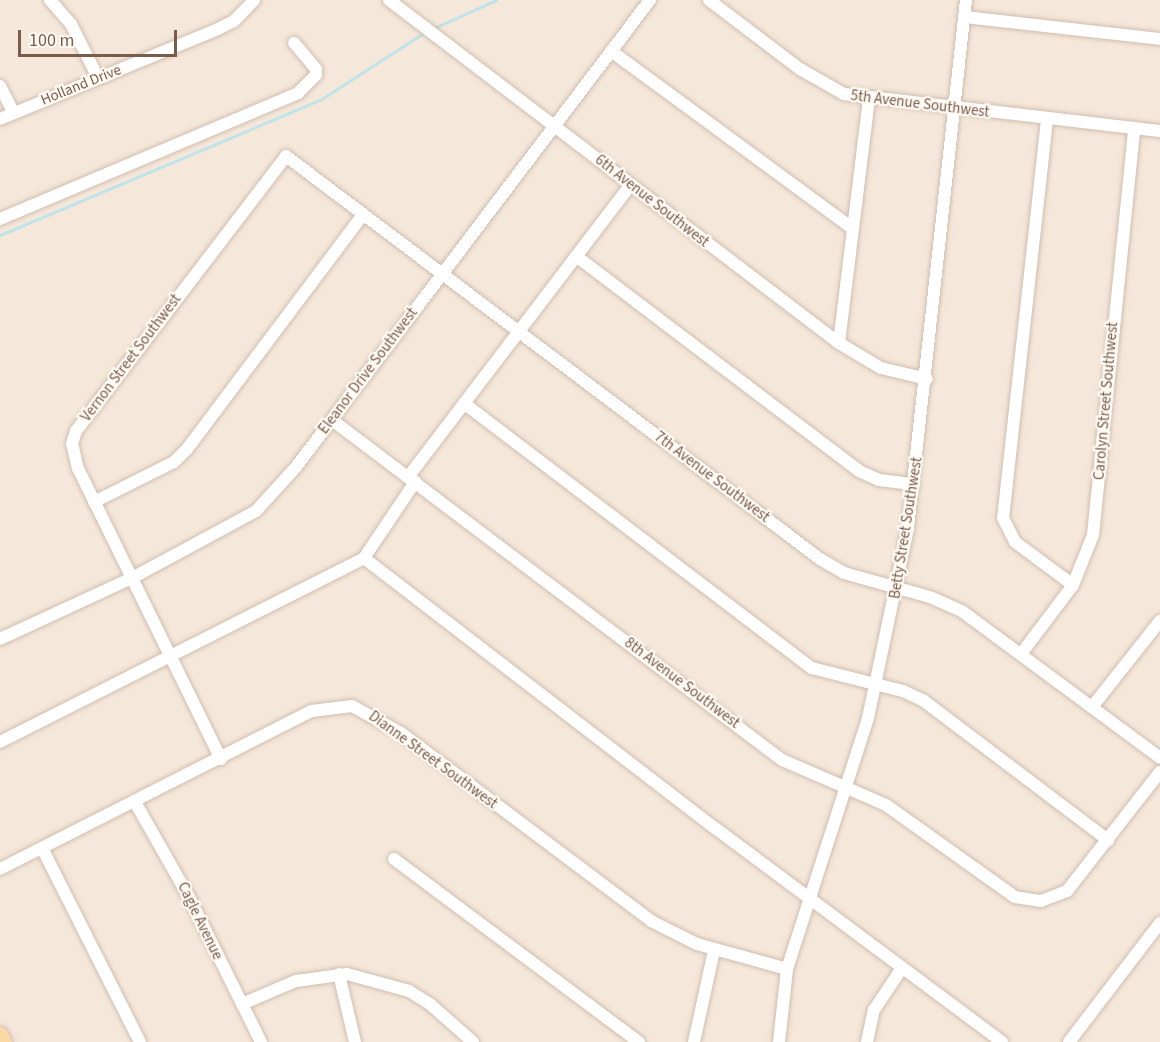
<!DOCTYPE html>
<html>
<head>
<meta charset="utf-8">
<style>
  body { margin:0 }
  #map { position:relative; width:1160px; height:1042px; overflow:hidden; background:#fdf6ec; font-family:"Source Sans 3",sans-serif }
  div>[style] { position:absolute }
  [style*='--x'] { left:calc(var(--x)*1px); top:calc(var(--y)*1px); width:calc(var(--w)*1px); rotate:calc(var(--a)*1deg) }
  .residential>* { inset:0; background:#f5e8da; transform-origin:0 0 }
  .stream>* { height:3px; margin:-1.5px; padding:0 1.5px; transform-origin:1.5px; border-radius:1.5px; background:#bfe3e8 }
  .roads { filter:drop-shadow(0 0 2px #d1beb0) drop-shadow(0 0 2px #d1beb0) }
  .minor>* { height:12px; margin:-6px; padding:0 6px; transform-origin:6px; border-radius:6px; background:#fff }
  .major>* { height:15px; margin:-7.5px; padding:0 7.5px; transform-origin:7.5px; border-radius:7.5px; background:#fbd9a5 }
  span { translate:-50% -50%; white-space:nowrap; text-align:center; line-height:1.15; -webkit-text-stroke:4.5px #fffaf3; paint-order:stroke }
  .street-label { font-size:15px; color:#7a5c4d }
  .scale { position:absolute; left:18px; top:30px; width:159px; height:27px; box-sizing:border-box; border:3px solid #7a5c4d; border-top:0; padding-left:8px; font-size:18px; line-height:21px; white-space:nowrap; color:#7a5c4d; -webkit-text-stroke:4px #fffaf3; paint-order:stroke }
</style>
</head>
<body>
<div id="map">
  <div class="residential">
    <div style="left:0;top:0;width:1160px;height:1042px"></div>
  </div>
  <div class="stream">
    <div style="--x:434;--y:28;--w:68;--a:-24.3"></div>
    <div style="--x:0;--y:235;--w:347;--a:-22.9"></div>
    <div style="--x:320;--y:100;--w:125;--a:-32.9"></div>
  </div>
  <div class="roads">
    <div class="minor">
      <div style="--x:50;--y:0;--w:32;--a:49"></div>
      <div style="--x:71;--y:24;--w:60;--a:63.4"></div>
      <div style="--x:389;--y:0;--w:566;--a:37.32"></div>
      <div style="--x:839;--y:343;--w:49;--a:30.8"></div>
      <div style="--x:881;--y:368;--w:47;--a:13.4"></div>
      <div style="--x:709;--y:0;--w:114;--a:37.2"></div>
      <div style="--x:800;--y:69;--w:51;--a:29.6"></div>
      <div style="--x:844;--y:94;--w:318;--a:6.7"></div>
      <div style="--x:964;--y:17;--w:197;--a:6.4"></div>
      <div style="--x:611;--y:51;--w:300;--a:36.3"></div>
      <div style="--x:0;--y:86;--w:30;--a:63"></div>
      <div style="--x:0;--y:119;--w:236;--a:-22.4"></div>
      <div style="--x:218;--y:29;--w:18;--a:-27"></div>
      <div style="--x:234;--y:21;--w:29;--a:-46"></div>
      <div style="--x:1047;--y:120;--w:400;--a:96.3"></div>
      <div style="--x:1003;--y:518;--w:27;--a:63"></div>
      <div style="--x:1015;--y:542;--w:72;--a:36.6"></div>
      <div style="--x:0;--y:219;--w:324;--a:-22.9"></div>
      <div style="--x:298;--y:93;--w:25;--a:-45"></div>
      <div style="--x:316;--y:75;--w:6;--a:-90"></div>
      <div style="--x:316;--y:69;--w:34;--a:-130"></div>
      <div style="--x:576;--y:256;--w:355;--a:37.2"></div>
      <div style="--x:859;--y:471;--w:22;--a:24"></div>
      <div style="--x:879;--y:480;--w:35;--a:7"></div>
      <div style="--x:839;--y:343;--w:245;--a:-83"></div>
      <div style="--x:465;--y:404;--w:436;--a:37.3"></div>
      <div style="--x:812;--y:668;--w:94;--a:14.2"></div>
      <div style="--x:903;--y:691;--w:23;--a:25"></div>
      <div style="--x:924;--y:701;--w:231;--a:37.1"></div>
      <div style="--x:332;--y:420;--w:564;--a:37.07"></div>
      <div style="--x:782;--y:760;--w:113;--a:23.4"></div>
      <div style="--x:886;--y:805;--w:158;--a:35.5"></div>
      <div style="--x:1015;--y:897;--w:26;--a:9"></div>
      <div style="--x:1041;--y:901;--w:28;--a:-21"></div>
      <div style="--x:1067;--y:891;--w:151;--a:-52"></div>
      <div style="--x:408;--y:477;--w:368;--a:-52.7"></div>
      <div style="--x:94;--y:502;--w:89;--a:-26.6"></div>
      <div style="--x:174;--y:462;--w:18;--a:-45"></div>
      <div style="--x:187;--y:449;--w:293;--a:-53.1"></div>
      <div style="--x:364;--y:558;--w:443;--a:37.6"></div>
      <div style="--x:715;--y:828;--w:358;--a:36.7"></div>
      <div style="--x:0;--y:639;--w:145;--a:-24.8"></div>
      <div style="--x:132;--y:578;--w:141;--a:-28.4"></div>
      <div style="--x:256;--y:511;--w:59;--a:-47.7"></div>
      <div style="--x:296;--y:467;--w:586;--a:-52.84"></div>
      <div style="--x:1021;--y:654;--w:86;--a:-53"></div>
      <div style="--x:1073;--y:585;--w:54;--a:-68.2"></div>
      <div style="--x:1093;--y:535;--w:409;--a:-84.2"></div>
      <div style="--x:1092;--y:707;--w:110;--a:-51.7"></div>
      <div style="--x:0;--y:742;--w:408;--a:-26.8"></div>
      <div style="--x:364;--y:558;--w:92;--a:-56.1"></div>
      <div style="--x:221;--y:759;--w:323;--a:-116.2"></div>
      <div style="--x:78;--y:469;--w:26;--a:-103"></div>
      <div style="--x:72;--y:444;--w:14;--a:-73"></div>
      <div style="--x:76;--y:431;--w:346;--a:-52.6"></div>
      <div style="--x:286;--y:156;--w:669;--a:37.04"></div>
      <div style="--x:820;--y:559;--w:28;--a:30"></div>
      <div style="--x:844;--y:573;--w:89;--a:15.6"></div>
      <div style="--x:930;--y:597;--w:36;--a:24"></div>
      <div style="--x:963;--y:612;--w:245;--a:36.5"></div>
      <div style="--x:135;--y:802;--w:109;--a:60.4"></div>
      <div style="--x:189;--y:897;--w:162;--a:63.6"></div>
      <div style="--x:42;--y:848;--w:217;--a:63.2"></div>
      <div style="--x:394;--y:859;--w:306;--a:36.8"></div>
      <div style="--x:0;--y:869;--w:350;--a:-26.9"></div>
      <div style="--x:312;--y:711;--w:40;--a:-7.1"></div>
      <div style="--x:352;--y:706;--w:56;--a:28.9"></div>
      <div style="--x:401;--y:733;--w:313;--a:36.9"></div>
      <div style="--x:651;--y:921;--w:51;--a:26.6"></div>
      <div style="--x:697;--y:944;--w:93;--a:15.5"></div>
      <div style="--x:339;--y:974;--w:70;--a:76.8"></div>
      <div style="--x:242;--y:1004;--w:59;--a:-23.1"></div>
      <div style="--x:296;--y:981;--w:51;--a:-7.8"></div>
      <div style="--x:347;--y:974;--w:64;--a:15.3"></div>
      <div style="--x:409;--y:991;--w:26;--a:32"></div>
      <div style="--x:431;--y:1005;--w:56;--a:41.4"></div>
      <div style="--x:694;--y:1042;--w:94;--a:-77.7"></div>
      <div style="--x:779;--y:1042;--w:73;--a:-83.7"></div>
      <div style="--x:787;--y:969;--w:264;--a:-72.1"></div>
      <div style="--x:868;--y:718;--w:194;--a:-78.1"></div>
      <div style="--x:908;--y:528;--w:531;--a:-83.73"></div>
      <div style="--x:867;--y:1042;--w:33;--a:-78"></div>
      <div style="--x:874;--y:1010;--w:50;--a:-56.3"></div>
      <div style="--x:1069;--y:1042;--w:150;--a:-52.6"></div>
    </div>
    <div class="major">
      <div style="--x:0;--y:1034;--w:9;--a:63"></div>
    </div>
  </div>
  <div class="street-label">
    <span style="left:81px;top:85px;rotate:-22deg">Holland Drive</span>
    <span style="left:920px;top:104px;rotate:7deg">5th Avenue Southwest</span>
    <span style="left:652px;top:201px;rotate:38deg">6th Avenue Southwest</span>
    <span style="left:131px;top:358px;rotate:-53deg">Vernon Street Southwest</span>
    <span style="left:368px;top:371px;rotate:-53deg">Eleanor Drive Southwest</span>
    <span style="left:1106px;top:401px;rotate:-85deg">Carolyn Street Southwest</span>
    <span style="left:712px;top:477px;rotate:37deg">7th Avenue Southwest</span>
    <span style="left:906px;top:528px;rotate:-81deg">Betty Street Southwest</span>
    <span style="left:682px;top:683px;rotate:37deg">8th Avenue Southwest</span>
    <span style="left:433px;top:760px;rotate:36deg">Dianne Street Southwest</span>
    <span style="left:200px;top:921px;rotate:64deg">Cagle Avenue</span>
  </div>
  <div class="scale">100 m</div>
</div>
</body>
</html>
